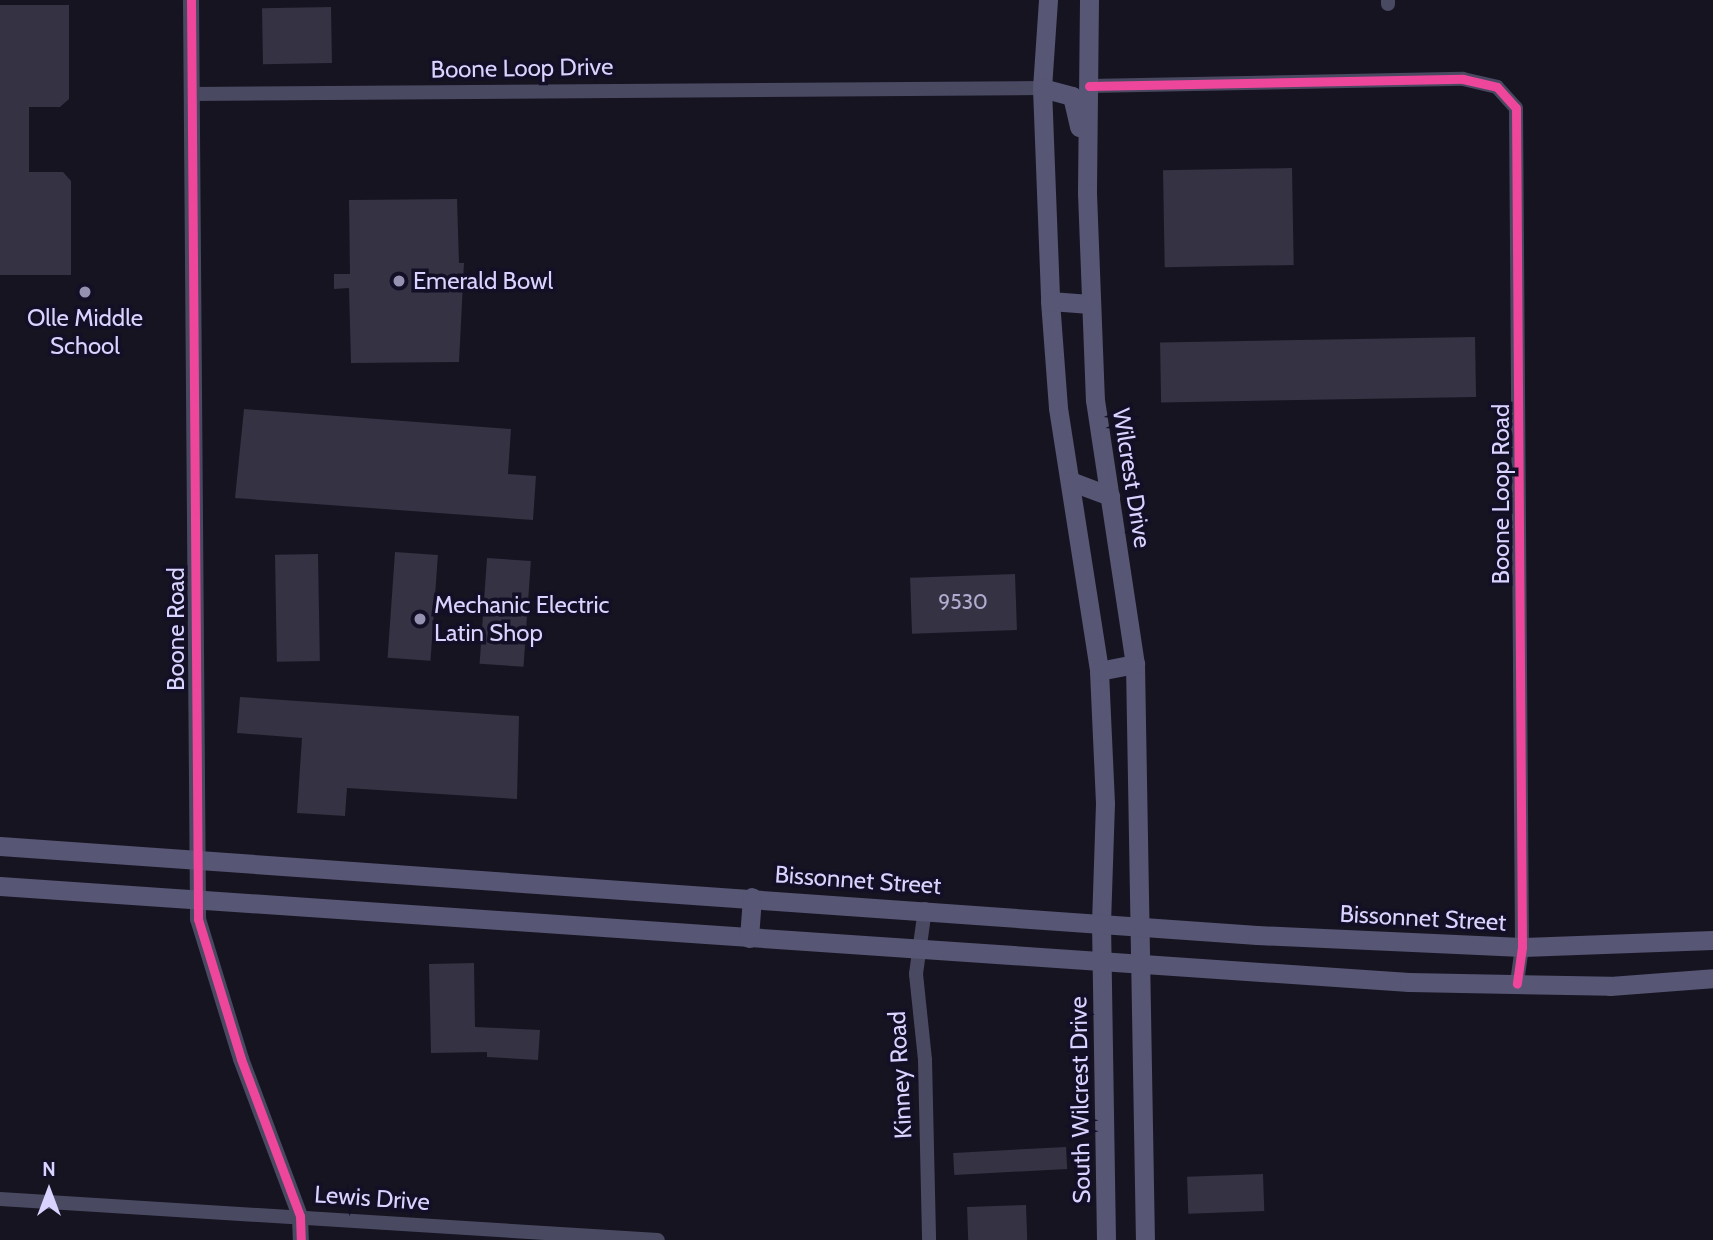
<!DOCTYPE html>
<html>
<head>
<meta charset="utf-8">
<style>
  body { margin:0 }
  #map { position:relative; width:1713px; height:1240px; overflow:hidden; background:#161421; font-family:Cabin,sans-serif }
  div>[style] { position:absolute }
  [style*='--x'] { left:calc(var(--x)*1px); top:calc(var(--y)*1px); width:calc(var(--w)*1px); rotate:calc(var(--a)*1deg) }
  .building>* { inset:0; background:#343243; transform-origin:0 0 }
  .minor>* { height:14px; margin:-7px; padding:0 7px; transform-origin:7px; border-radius:7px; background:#4a4962 }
  .tertiary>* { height:16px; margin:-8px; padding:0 8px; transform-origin:8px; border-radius:8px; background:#4a4962 }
  .secondary>* { height:19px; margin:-9.5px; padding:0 9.5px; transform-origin:9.5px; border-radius:9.5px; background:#575674 }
  .cycleway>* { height:9px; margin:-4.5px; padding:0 4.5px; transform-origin:4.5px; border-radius:4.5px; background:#ed469a }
  .dots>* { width:19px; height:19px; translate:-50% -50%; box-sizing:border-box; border:4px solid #130f26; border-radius:50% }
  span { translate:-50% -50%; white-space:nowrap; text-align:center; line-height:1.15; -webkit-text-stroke:7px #130f26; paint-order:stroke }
  .number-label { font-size:21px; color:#b0acd0 }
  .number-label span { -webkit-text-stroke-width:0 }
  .street-label { font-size:24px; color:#d9d4ff }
  .poi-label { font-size:24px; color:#d9d4ff }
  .left { translate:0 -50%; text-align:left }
  .north { position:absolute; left:14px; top:1156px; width:70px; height:70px; -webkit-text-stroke:5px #130f26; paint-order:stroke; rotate:0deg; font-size:19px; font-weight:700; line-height:28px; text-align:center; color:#d9d4ff }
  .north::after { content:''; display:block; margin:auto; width:24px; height:32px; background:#d9d4ff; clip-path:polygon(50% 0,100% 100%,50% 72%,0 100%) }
</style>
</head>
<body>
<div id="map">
  <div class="building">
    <div style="clip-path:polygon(0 5px,69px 5px,69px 99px,60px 107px,29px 107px,29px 172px,63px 172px,71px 181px,71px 275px,0 275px)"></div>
    <div style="left:331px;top:7px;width:56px;height:69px;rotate:89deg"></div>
    <div style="left:1292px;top:168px;width:97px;height:129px;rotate:89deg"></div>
    <div style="clip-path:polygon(457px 199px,459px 263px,464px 263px,459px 362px,351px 363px,349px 288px,334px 289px,334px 274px,350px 274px,349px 200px)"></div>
    <div style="left:1475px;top:337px;width:60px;height:315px;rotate:89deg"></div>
    <div style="clip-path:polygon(244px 409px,511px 429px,508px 474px,536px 476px,533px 520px,235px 498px)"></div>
    <div style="left:395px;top:552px;width:43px;height:106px;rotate:4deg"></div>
    <div style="left:318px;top:554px;width:107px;height:43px;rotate:89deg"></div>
    <div style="left:487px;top:558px;width:44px;height:106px;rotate:4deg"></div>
    <div style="left:1015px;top:574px;width:56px;height:105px;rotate:88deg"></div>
    <div style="clip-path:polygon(240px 697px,519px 716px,517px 799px,347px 788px,345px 816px,297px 813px,302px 738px,237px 733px)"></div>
    <div style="clip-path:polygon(474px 963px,475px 1027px,540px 1030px,538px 1060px,487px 1057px,487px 1052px,431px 1053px,429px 964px)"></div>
    <div style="left:1066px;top:1147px;width:22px;height:113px;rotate:87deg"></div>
    <div style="left:1263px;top:1174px;width:37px;height:76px;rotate:88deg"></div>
    <div style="left:1026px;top:1205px;width:35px;height:59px;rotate:88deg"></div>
  </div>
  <div class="minor">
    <div style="--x:1388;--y:0;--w:4;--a:90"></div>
    <div style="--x:1089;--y:86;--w:374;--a:-1.1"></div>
    <div style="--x:1463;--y:79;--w:35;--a:13"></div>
    <div style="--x:1497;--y:87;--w:28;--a:48"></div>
    <div style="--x:1516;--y:108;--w:839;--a:89.59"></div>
    <div style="--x:1522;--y:947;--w:37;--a:98"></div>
    <div style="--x:192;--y:94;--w:850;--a:-0.4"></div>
    <div style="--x:925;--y:909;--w:66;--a:97.9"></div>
    <div style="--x:916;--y:974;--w:86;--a:84"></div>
    <div style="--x:925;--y:1060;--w:180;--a:88.7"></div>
    <div style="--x:0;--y:1199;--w:659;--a:3.57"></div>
  </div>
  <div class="tertiary">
    <div style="--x:191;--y:0;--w:919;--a:89.56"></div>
    <div style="--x:198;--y:919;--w:146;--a:72.9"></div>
    <div style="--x:241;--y:1059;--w:168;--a:69.4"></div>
    <div style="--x:300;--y:1216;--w:24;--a:88"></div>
  </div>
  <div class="secondary">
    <div style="--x:1048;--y:0;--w:88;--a:93.9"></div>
    <div style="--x:1042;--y:88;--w:213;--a:87.8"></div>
    <div style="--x:1050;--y:301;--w:107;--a:85.7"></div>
    <div style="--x:1058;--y:408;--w:266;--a:81.1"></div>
    <div style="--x:1099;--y:671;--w:132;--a:87.4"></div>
    <div style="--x:1105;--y:803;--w:119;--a:91.9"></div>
    <div style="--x:1101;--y:922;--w:318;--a:89.1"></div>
    <div style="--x:1089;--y:0;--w:193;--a:90.6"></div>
    <div style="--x:1087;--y:193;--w:207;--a:87.8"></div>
    <div style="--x:1095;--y:400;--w:267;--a:81.4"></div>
    <div style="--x:1135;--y:664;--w:576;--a:89.01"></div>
    <div style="--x:1042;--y:88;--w:31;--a:15"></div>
    <div style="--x:1072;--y:96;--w:32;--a:77"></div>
    <div style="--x:1050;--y:301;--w:40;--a:4.3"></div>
    <div style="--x:1070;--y:481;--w:43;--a:20.6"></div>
    <div style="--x:1099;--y:671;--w:37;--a:-11"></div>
    <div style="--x:0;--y:846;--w:1260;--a:4.05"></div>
    <div style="--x:1257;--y:935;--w:265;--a:2.6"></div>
    <div style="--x:1522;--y:947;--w:191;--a:-2.1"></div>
    <div style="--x:0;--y:886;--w:1412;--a:3.9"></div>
    <div style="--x:1409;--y:982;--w:201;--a:1.1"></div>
    <div style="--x:1610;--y:986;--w:103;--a:-4.4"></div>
    <div style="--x:749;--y:938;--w:41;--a:-85.8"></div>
  </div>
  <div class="cycleway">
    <div style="--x:191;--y:0;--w:919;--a:89.56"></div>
    <div style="--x:198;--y:919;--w:146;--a:72.9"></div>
    <div style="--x:241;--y:1059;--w:168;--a:69.4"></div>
    <div style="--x:300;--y:1216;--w:24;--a:88"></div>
    <div style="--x:1089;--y:86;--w:374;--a:-1.1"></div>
    <div style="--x:1463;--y:79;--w:35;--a:13"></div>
    <div style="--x:1497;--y:87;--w:28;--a:48"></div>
    <div style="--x:1516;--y:108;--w:839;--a:89.59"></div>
    <div style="--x:1522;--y:947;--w:37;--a:98"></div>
  </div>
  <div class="dots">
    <div style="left:399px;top:281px;background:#9591b1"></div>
    <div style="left:85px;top:292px;background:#9591b1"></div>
    <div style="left:420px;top:619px;background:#9591b1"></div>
  </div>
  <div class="number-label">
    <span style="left:963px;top:602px">9530</span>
  </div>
  <div class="street-label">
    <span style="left:522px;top:68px;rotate:-1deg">Boone Loop Drive</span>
    <span style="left:1132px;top:478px;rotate:81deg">Wilcrest Drive</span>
    <span style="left:1501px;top:494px;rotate:-90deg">Boone Loop Road</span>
    <span style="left:176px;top:629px;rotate:-90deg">Boone Road</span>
    <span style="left:858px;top:880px;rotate:4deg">Bissonnet Street</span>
    <span style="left:1423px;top:918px;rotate:3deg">Bissonnet Street</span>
    <span style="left:900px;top:1075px;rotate:-93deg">Kinney Road</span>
    <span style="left:1080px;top:1100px;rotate:-91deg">South Wilcrest Drive</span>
    <span style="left:372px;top:1198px;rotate:4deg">Lewis Drive</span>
  </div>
  <div class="poi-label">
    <span class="left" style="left:413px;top:281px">Emerald Bowl</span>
    <span style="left:85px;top:332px">Olle Middle<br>School</span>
    <span class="left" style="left:434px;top:619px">Mechanic Electric<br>Latin Shop</span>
  </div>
  <div class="north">N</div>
</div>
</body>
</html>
